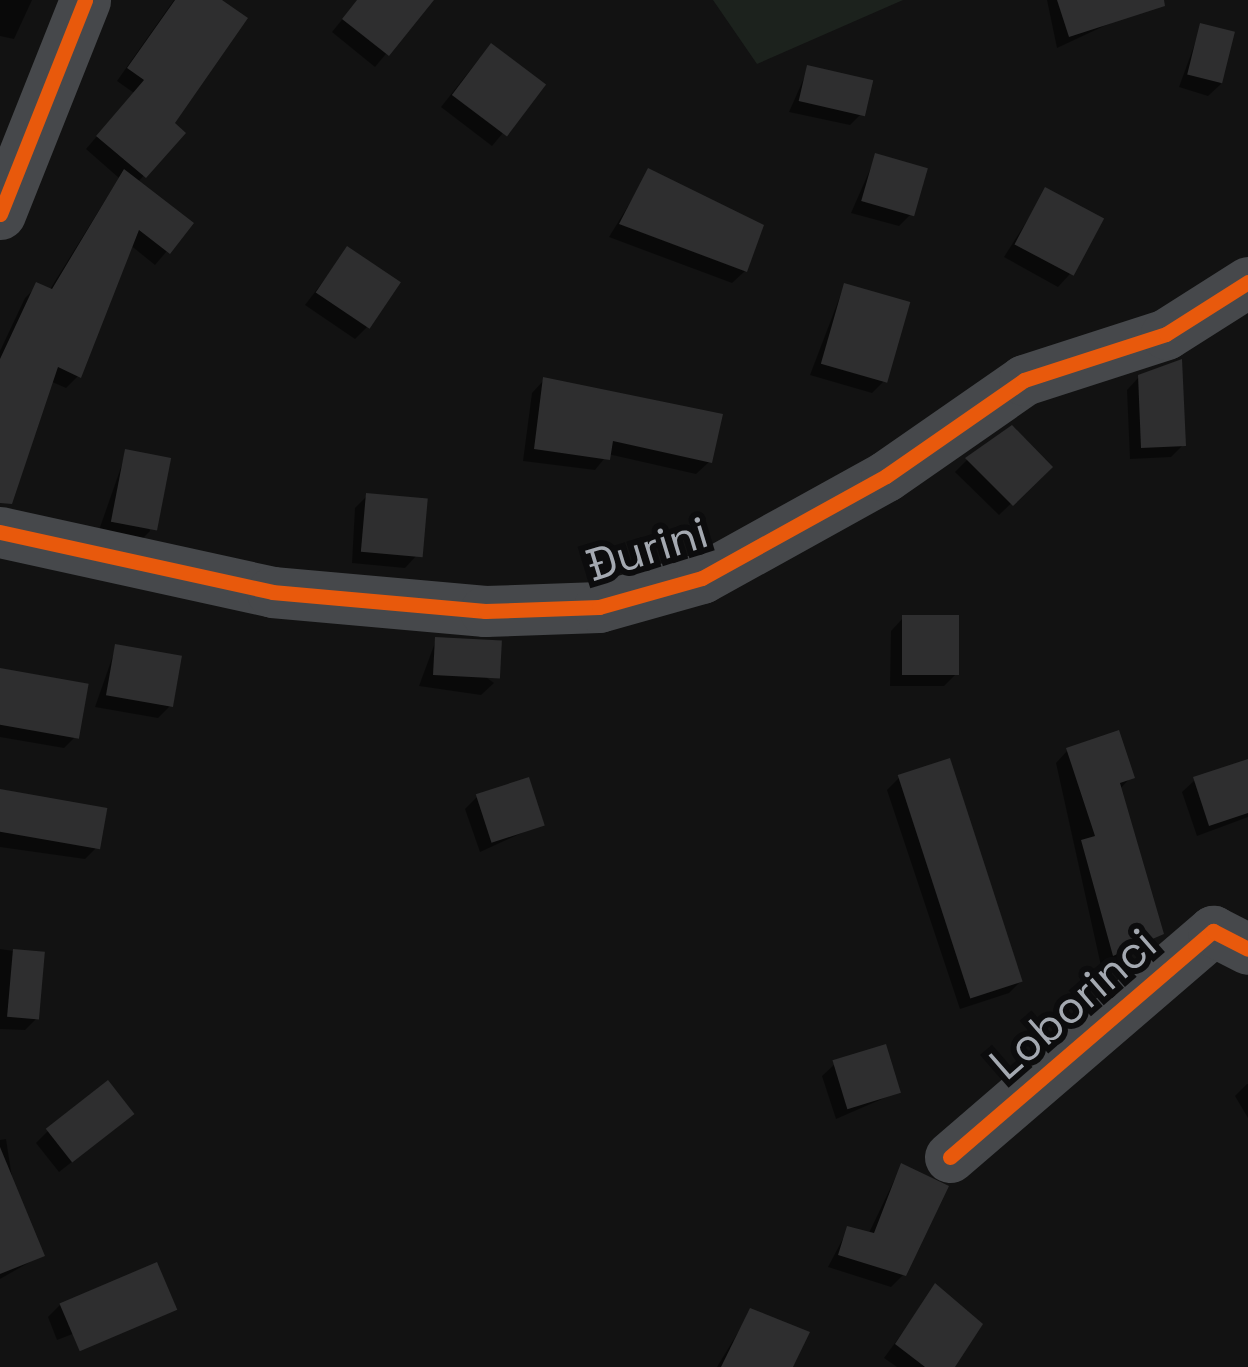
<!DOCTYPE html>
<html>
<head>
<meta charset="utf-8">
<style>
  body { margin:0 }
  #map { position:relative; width:1248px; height:1367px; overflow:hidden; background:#121212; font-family:"Space Grotesk",sans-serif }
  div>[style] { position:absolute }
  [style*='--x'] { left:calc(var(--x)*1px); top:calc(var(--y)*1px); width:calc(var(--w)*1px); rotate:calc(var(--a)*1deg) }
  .green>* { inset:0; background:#1c221d }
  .shadow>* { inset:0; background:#0007 }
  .building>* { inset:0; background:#2e2e2f; transform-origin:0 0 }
  .minor>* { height:51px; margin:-25.5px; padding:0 25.5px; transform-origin:25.5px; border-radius:25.5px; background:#46484b }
  .cycleway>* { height:15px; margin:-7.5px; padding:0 7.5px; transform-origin:7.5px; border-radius:7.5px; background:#e8590c }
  span { translate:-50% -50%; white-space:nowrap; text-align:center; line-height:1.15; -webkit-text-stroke:12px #0c0c0d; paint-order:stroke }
  .street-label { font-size:45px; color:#a4a9b1 }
</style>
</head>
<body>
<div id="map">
  <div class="green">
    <div style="clip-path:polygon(713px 0,903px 0,757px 64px)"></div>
  </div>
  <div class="shadow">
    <div style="clip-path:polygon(0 0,32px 0,14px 39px,0 36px)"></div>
    <div style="clip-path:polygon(174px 0,217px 0,171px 124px,182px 133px,137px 183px,190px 224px,155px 265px,129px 244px,78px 376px,66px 388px,50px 381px,0 486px,0 351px,25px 298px,37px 286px,49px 291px,119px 178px,86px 149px,134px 93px,117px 81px)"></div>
    <div style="clip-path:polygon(358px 0,431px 0,375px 67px,332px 32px)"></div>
    <div style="clip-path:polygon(1047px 0,1112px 0,1119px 19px,1057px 48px)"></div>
    <div style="clip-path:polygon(1201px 27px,1221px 84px,1208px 96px,1179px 87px)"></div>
    <div style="clip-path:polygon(479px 59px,542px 86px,492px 146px,441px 107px)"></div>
    <div style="clip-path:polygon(808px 69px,862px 113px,850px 125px,789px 112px)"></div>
    <div style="clip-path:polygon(876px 156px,911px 214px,899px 226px,851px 213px)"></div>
    <div style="clip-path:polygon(649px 172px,745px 271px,732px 283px,609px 237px)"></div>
    <div style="clip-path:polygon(1046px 191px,1070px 274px,1058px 287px,1004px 257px)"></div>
    <div style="clip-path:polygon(348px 249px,367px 327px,355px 339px,305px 305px)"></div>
    <div style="clip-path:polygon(844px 286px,884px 381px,872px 393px,810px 375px)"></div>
    <div style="clip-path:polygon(1139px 377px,1183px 445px,1171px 457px,1130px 459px,1127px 390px)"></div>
    <div style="clip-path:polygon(544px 380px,709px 462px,696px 474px,608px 454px,595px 470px,523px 461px,532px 393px)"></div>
    <div style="clip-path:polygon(126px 453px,150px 531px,138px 543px,98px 533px)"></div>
    <div style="clip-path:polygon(967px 460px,1049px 467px,999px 515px,955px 472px)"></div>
    <div style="clip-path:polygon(367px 496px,417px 555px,405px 568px,352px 563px,355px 508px)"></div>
    <div style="clip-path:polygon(903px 618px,956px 674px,944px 686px,890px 686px,891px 631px)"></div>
    <div style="clip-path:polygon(436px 640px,494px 683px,481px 695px,419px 686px)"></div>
    <div style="clip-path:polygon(116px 647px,170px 706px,158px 718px,95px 707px)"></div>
    <div style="clip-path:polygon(0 671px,77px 735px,64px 748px,0 737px)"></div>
    <div style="clip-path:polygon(1068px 750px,1131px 777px,1119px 790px,1161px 933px,1101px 966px,1056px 763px)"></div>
    <div style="clip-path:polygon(1248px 776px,1248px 817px,1197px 836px,1182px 792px,1195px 780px)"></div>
    <div style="clip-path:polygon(899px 778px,1021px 981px,1009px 993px,960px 1009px,887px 790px)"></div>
    <div style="clip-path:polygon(0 793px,97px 847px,85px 859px,0 847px)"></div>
    <div style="clip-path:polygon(477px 797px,541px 824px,480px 852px,465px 809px)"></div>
    <div style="clip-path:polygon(0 949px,42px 955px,37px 1018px,25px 1030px,0 1029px)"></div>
    <div style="clip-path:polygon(835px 1064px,898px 1092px,836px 1119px,822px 1076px)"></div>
    <div style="clip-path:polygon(1247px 1084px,1248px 1084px,1248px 1118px,1235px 1096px)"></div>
    <div style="clip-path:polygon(119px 1125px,59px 1172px,36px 1143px,48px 1131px)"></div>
    <div style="clip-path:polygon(6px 1139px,13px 1184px,0 1197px,0 1140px)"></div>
    <div style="clip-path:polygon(901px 1166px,904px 1274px,891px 1287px,828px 1267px,848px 1229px,868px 1235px)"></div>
    <div style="clip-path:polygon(0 1232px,42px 1255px,0 1279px)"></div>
    <div style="clip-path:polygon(935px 1288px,952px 1367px,897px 1367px,884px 1358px)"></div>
    <div style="clip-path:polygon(153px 1303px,57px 1340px,48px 1317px,60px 1305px)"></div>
    <div style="clip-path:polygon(751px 1311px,789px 1367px,717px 1367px)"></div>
  </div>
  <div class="building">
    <div style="clip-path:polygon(175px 0,222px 0,248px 18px,175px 123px,186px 133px,146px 178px,96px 136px,144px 80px,127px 68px)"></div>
    <div style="clip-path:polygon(357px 0,434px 0,389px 56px,342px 19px)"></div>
    <div style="clip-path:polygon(1057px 0,1164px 0,1165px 6px,1069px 37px)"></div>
    <div style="left:1200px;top:23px;width:36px;height:53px;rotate:14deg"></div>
    <div style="left:491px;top:43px;width:69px;height:65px;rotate:37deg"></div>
    <div style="left:807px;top:65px;width:68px;height:37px;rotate:13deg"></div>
    <div style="left:875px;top:153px;width:55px;height:50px;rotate:16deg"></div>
    <div style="clip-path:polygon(648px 168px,764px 225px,747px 272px,619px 224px)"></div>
    <div style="clip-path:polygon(124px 169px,194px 223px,170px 254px,139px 230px,81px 378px,58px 367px,12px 504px,0 503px,0 359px,36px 282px,52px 289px)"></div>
    <div style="left:1045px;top:187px;width:67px;height:65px;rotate:28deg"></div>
    <div style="left:347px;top:246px;width:65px;height:56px;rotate:34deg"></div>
    <div style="left:844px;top:283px;width:69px;height:84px;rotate:16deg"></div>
    <div style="clip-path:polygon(1182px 359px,1186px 446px,1141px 448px,1138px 375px)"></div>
    <div style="clip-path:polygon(543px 377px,723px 414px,712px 463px,613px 441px,610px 460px,534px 449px)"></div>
    <div style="clip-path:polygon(1012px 425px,1053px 467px,1013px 506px,965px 458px)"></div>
    <div style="left:125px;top:449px;width:47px;height:74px;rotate:11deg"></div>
    <div style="left:366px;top:493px;width:62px;height:59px;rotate:5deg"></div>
    <div style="left:902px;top:615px;width:57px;height:60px"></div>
    <div style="left:435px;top:637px;width:67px;height:38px;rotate:3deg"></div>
    <div style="left:115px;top:644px;width:68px;height:52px;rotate:10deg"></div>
    <div style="left:0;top:668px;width:90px;height:56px;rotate:10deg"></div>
    <div style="clip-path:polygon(1119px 730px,1135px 778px,1120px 783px,1164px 934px,1113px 956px,1081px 840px,1095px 836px,1066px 748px)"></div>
    <div style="left:950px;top:758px;width:235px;height:55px;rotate:72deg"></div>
    <div style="clip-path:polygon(1248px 759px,1248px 813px,1209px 826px,1193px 777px)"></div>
    <div style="left:529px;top:777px;width:51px;height:56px;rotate:72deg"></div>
    <div style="left:0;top:789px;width:109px;height:42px;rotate:10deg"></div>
    <div style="left:13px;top:949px;width:32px;height:68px;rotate:5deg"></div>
    <div style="left:886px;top:1044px;width:51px;height:56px;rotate:73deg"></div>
    <div style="left:108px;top:1080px;width:43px;height:79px;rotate:52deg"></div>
    <div style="clip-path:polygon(0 1147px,45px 1256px,0 1274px)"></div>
    <div style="clip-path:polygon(901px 1163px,949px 1186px,906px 1276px,838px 1255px,847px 1226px,874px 1233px)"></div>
    <div style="left:157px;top:1262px;width:52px;height:106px;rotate:67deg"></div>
    <div style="clip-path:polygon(935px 1283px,983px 1324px,955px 1367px,925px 1367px,895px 1344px)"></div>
    <div style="clip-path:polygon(750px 1308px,810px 1332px,793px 1367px,721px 1367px)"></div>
  </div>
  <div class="minor">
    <div style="--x:0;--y:214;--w:230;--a:-68.3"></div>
    <div style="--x:0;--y:532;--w:279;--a:12.4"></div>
    <div style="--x:272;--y:592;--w:214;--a:5.1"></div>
    <div style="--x:485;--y:611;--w:114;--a:-2"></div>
    <div style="--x:599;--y:607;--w:107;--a:-15.7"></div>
    <div style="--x:702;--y:578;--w:210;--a:-29"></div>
    <div style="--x:886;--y:476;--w:168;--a:-34.8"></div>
    <div style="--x:1024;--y:380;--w:149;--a:-17.9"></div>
    <div style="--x:1166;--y:334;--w:97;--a:-32.4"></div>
    <div style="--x:950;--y:1157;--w:347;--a:-40.7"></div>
    <div style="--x:1213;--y:931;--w:39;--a:27"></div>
  </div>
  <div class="cycleway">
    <div style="--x:0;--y:214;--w:230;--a:-68.3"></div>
    <div style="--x:0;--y:532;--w:279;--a:12.4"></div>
    <div style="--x:272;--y:592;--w:214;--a:5.1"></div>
    <div style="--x:485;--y:611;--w:114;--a:-2"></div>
    <div style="--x:599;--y:607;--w:107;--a:-15.7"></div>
    <div style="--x:702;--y:578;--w:210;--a:-29"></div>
    <div style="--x:886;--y:476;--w:168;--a:-34.8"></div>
    <div style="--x:1024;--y:380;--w:149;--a:-17.9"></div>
    <div style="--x:1166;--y:334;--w:97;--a:-32.4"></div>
    <div style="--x:950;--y:1157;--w:347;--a:-40.7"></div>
    <div style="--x:1213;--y:931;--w:39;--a:27"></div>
  </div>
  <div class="street-label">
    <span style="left:647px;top:549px;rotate:-17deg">Đurini</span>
    <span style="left:1073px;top:1004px;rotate:-41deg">Loborinci</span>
  </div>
</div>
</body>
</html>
